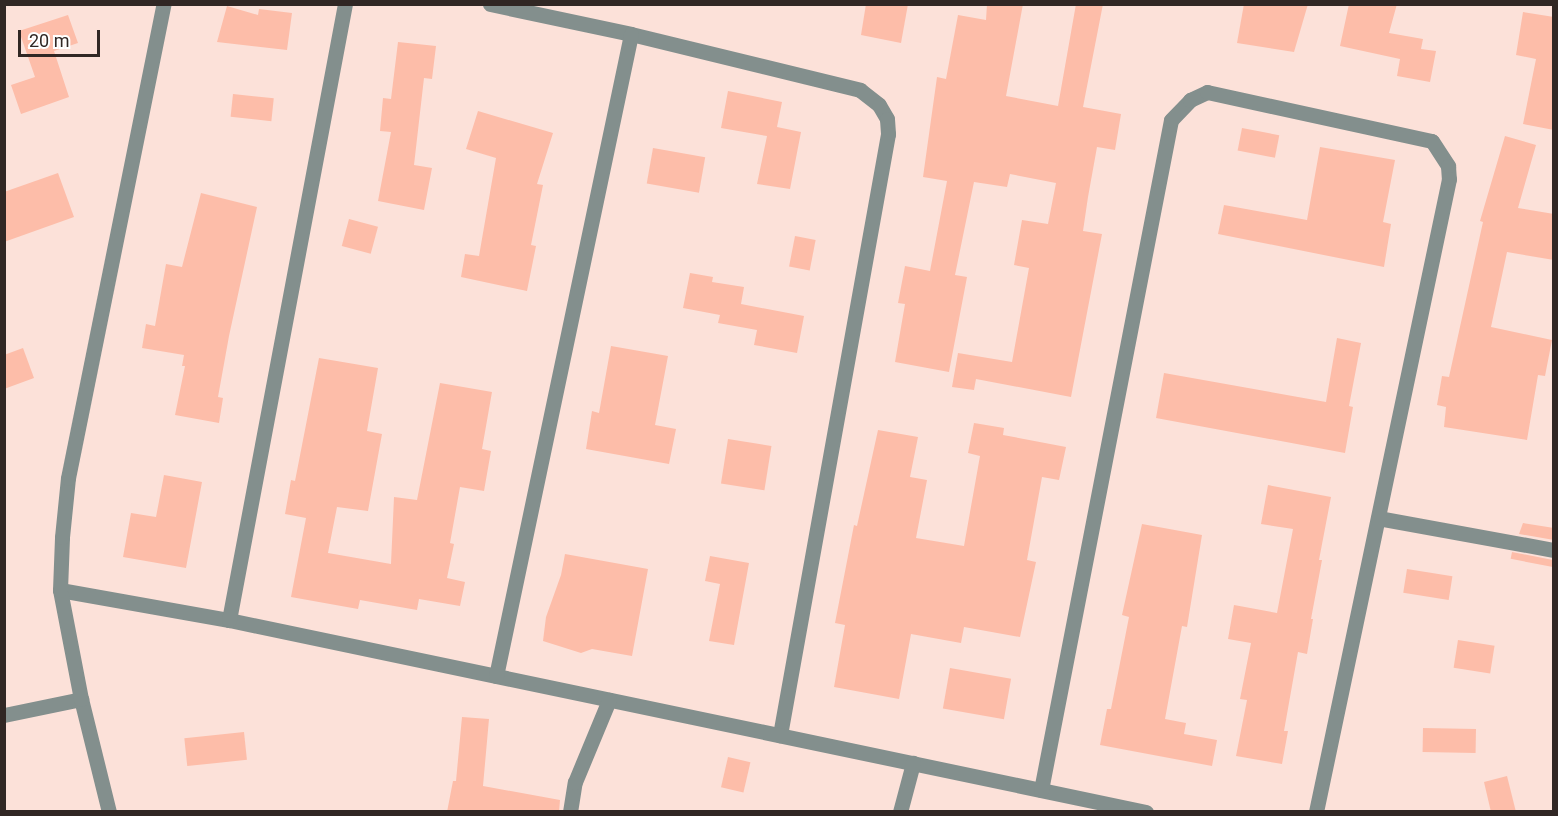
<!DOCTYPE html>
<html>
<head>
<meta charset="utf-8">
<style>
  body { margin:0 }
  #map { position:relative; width:1558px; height:816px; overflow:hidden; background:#fce1d9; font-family:Roboto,sans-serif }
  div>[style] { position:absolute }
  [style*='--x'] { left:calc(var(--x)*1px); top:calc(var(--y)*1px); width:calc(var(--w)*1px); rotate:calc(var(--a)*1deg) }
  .building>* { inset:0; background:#fdbda9; transform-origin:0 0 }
  .minor>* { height:15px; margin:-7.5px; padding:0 7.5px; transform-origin:7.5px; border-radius:7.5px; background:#838f8d }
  span { translate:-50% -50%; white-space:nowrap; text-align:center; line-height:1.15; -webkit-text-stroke:5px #fff; paint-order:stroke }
  .frame { position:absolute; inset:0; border:6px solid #312724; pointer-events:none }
  .scale { position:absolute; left:18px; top:30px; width:82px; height:27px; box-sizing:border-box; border:3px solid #312724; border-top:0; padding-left:8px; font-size:18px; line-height:21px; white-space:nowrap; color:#312724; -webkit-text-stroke:4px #fff; paint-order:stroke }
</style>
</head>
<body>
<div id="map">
  <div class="building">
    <div style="clip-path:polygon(866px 4px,908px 4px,901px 43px,861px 35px)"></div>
    <div style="clip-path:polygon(987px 4px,1023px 4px,1006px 96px,1058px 106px,1076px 4px,1103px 4px,1083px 107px,1121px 114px,1115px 150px,1097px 147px,1088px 197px,1083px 231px,1102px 234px,1071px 397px,976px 379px,974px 390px,952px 387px,958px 353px,1012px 362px,1029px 268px,1014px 265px,1022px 220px,1048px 224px,1056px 183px,1010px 174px,1007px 187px,974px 182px,955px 275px,967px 277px,949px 372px,895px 362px,905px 304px,898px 303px,905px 266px,930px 271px,947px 181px,923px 177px,937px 77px,946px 79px,958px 15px,986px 20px)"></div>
    <div style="clip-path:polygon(1244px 4px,1308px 4px,1294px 52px,1237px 43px)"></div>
    <div style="clip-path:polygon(1349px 4px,1397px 4px,1389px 33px,1423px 39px,1421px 49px,1436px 51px,1430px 82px,1397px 76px,1400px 59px,1340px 46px)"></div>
    <div style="clip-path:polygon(227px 6px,258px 15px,259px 9px,292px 13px,287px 50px,217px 42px)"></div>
    <div style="clip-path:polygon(1523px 12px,1554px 17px,1554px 130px,1523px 124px,1536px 59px,1516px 55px)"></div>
    <div style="clip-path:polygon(68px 15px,78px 43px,54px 51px,69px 97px,21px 114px,11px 85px,35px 77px,19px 31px)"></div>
    <div style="clip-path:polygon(398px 42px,436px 46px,432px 79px,424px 78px,414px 165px,432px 168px,424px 210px,378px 201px,391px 132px,380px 131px,383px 98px,391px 99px)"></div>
    <div style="clip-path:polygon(728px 91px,782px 102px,777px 127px,801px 132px,790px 189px,757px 184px,767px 136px,721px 128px)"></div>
    <div style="left:233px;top:94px;width:41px;height:23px;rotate:6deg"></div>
    <div style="clip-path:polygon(478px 111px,553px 133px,537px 184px,543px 185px,531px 245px,536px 246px,527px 291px,461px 277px,465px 254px,479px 256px,496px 158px,466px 149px)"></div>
    <div style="left:1242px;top:128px;width:38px;height:23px;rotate:11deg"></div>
    <div style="clip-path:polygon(1505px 136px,1536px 145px,1518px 208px,1554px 214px,1554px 260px,1507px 252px,1491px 327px,1552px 340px,1545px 376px,1538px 375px,1527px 440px,1444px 427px,1446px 407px,1437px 405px,1442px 376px,1449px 377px,1483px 222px,1480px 221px)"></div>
    <div style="clip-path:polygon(1320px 147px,1395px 160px,1383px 222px,1391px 224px,1384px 267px,1218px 234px,1224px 205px,1307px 220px)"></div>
    <div style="left:653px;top:148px;width:53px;height:36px;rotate:10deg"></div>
    <div style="clip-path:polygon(58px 173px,74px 217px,4px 242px,4px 192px)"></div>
    <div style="clip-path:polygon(201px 193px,257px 207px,229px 336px,218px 397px,223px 398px,219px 423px,175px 415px,185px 366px,182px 366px,184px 355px,142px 348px,146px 324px,155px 326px,166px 264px,182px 267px)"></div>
    <div style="left:349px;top:219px;width:30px;height:28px;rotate:15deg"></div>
    <div style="left:795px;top:236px;width:21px;height:31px;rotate:11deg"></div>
    <div style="clip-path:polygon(690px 273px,713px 277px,712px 282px,744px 287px,741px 304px,804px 316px,797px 353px,754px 345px,757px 330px,718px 323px,720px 315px,683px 308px)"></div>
    <div style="clip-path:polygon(1337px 338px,1361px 343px,1349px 406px,1353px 407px,1345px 453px,1156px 418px,1164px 373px,1326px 402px)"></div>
    <div style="clip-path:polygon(611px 346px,668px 356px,655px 425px,676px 429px,669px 464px,586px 449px,592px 411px,599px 413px)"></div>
    <div style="clip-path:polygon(23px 348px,34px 378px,4px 389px,4px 355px)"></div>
    <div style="clip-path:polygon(319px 358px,378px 368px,367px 431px,382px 434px,368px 511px,337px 507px,328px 553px,391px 564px,394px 497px,417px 500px,440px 383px,492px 392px,482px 449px,491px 451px,484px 491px,460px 487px,450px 543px,454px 544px,447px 578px,465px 582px,460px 606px,419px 599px,417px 610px,360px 600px,358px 609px,291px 597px,306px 518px,285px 514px,291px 480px,295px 481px)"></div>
    <div style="clip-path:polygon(974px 423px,1004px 428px,1003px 435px,1066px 447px,1059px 480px,1042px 477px,1027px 560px,1036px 562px,1020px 637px,964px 627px,961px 643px,911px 634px,899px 699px,834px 687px,845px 625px,835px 623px,854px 525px,857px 526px,878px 430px,918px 437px,910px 477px,927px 480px,916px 538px,964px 546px,980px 456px,968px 453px)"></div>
    <div style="left:728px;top:439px;width:44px;height:45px;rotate:9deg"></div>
    <div style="clip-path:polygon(164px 475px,202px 482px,186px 568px,123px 557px,131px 513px,156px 517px)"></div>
    <div style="clip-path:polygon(1268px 485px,1331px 497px,1319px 560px,1322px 560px,1311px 619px,1313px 619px,1307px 654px,1298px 652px,1284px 731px,1288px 731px,1282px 764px,1236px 756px,1247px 700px,1240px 699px,1251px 643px,1228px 639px,1234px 605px,1277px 613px,1293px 529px,1261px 524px)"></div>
    <div style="clip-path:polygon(1523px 523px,1554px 528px,1554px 540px,1519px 534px)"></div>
    <div style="clip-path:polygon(1142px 524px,1202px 535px,1187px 627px,1182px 626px,1165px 719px,1186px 723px,1184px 734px,1217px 740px,1212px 766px,1100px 745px,1107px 709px,1111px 709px,1129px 617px,1122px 615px)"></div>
    <div style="left:1512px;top:552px;width:43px;height:7px;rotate:11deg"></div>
    <div style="clip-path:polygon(565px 554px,648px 569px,632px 656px,592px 649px,581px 653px,543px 641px,546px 617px,561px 575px)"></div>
    <div style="clip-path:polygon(710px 556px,749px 563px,734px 645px,709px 641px,720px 584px,705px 581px)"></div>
    <div style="left:1407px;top:569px;width:46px;height:24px;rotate:9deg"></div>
    <div style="left:1458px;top:640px;width:37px;height:28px;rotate:9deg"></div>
    <div style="left:950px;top:668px;width:62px;height:41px;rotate:10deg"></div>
    <div style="clip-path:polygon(462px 717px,489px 719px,483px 786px,560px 800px,559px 812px,447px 812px,453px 781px,456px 781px)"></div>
    <div style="left:1423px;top:728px;width:53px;height:24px;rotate:1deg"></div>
    <div style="left:244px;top:732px;width:28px;height:60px;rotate:84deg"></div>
    <div style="left:728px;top:757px;width:23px;height:31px;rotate:13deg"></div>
    <div style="clip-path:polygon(1507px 776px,1516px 812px,1491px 812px,1484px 782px)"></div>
  </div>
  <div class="minor">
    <div style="--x:490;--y:4;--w:144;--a:12"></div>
    <div style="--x:631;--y:34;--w:236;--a:13.7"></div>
    <div style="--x:860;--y:90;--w:24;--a:38"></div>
    <div style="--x:879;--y:105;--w:16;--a:60"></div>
    <div style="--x:887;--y:119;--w:15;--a:86"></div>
    <div style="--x:888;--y:134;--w:611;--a:100.19"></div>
    <div style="--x:1378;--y:518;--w:179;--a:10.3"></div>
    <div style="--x:60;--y:590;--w:172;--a:10.1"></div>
    <div style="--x:229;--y:620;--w:937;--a:11.83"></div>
    <div style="--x:229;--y:620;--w:627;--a:-79.34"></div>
    <div style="--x:496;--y:676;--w:656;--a:-78.12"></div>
    <div style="--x:4;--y:715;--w:79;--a:-11.7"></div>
    <div style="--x:1041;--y:790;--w:682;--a:-79.02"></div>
    <div style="--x:1171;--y:120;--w:28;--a:-46"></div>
    <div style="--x:1190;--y:100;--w:19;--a:-25"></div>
    <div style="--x:1207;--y:92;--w:230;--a:12.3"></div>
    <div style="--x:1432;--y:141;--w:30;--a:57"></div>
    <div style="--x:1448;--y:166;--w:13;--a:86"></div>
    <div style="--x:1449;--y:179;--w:647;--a:101.87"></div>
    <div style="--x:109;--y:812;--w:116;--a:-103.9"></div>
    <div style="--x:81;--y:699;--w:111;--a:-100.9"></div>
    <div style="--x:60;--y:590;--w:53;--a:-87.8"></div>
    <div style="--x:62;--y:537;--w:59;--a:-84.2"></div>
    <div style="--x:68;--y:478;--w:484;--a:-78.6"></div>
    <div style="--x:570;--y:812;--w:30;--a:-81"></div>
    <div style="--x:575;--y:782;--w:89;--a:-67.5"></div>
    <div style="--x:900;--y:812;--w:51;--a:-75.1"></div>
  </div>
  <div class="frame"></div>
  <div class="scale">20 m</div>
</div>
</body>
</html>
